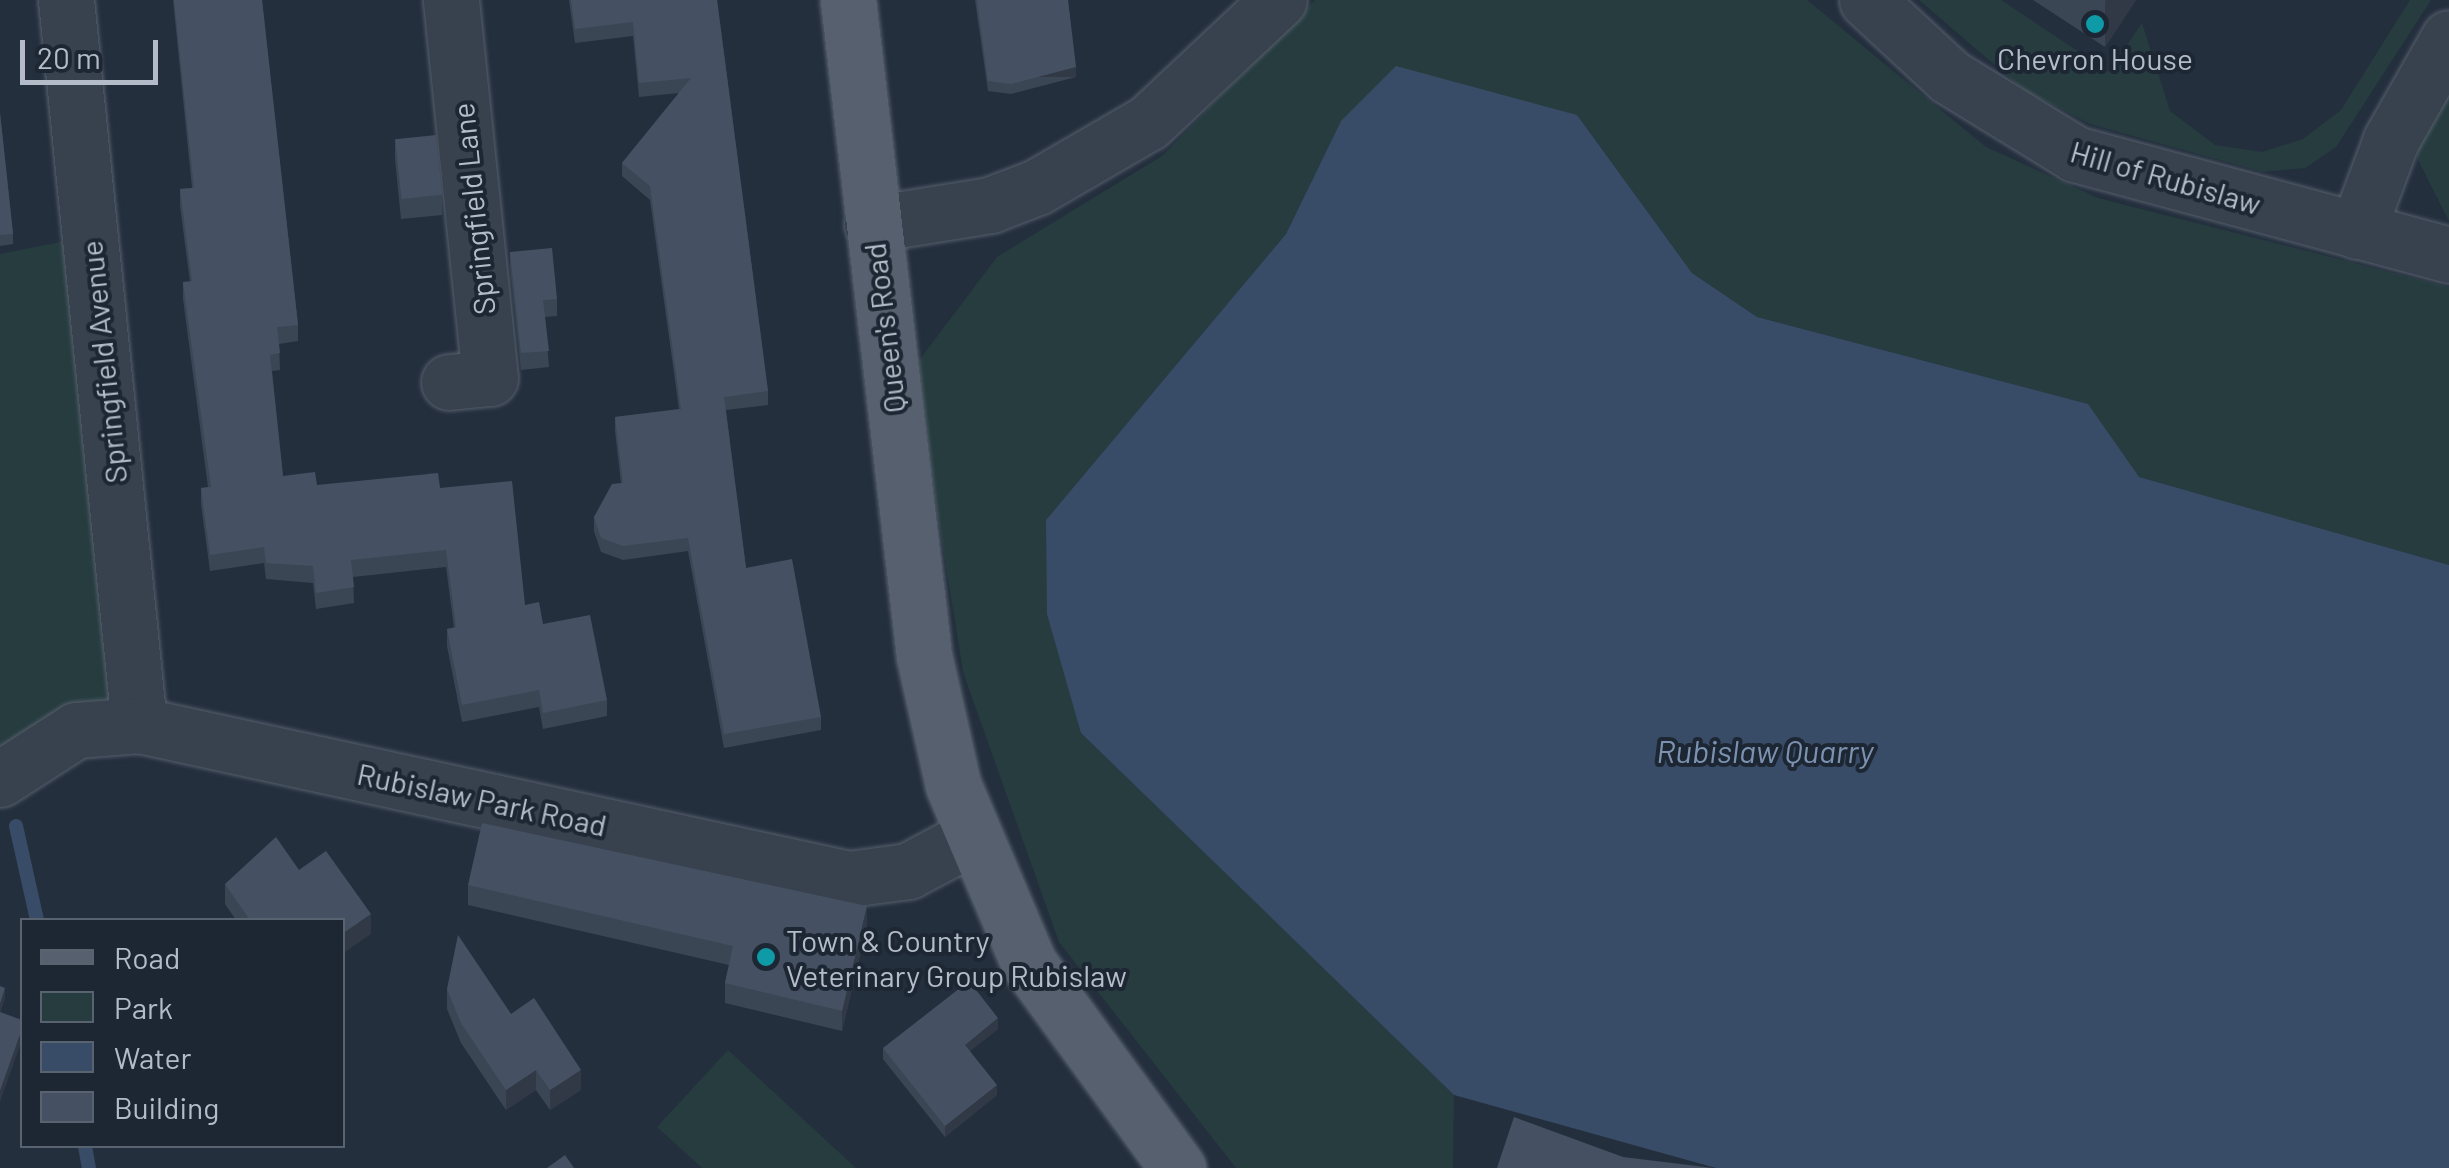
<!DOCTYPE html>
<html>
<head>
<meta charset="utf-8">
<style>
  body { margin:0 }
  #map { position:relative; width:2449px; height:1168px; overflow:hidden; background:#242f3e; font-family:Barlow,sans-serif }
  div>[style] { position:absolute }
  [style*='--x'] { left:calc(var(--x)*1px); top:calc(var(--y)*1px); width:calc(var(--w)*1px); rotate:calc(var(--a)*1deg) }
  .green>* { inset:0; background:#263c3f }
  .water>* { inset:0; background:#394c67 }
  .stream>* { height:14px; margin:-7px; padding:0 7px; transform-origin:7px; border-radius:7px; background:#394c67 }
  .roads { filter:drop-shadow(0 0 2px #565f6c) drop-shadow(0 0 2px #565f6c) }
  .minor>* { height:55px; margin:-27.5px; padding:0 27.5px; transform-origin:27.5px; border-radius:27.5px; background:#38414e }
  .major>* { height:55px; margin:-27.5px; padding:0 27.5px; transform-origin:27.5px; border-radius:27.5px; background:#56606e }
  .wall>* { inset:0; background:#3b4654 }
  .shaded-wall>* { inset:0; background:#303945; transform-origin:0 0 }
  .building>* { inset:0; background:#455162; transform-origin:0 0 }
  .dots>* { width:28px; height:28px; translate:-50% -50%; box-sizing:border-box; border:5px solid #1d2633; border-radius:50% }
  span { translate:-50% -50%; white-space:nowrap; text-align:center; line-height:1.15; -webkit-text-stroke:8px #1d2633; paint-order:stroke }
  .poi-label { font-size:30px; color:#b4bcc9 }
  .left { translate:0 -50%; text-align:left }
  .street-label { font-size:30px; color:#b4bcc9 }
  .water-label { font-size:32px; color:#7c92b1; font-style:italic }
  .legend { position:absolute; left:20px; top:918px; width:325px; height:230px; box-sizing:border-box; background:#1d2633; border:2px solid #59626f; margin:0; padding:12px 18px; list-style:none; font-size:30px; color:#b4bcc9 }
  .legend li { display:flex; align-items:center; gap:20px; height:50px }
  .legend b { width:50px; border:2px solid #59626f }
  .scale { position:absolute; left:20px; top:40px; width:138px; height:45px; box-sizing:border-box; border:5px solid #b4bcc9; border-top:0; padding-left:12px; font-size:30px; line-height:35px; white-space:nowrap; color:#b4bcc9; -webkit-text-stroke:8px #1d2633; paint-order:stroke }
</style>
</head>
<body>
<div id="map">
  <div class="green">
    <div style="clip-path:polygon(1315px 0,1807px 0,1986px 147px,2098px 198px,2449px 287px,2449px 565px,2138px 477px,2087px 404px,1757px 317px,1692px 273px,1577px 115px,1341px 121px,1286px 234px,1046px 520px,1081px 733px,1454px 1095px,1453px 1168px,1236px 1168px,1059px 942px,963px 672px,914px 367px,997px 257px,1162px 156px)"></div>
    <div style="clip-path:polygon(1919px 0,2001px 0,2109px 72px,2142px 23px,2170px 111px,2215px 145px,2262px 152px,2303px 139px,2341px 110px,2410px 0,2431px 0,2336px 147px,2305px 168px,2263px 172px,2090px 124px,2024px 90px)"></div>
    <div style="clip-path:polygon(2449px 75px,2449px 221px,2417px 158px,2424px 114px)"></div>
    <div style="clip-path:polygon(91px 236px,139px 725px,0 779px,0 254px)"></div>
    <div style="clip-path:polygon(728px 1050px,856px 1168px,702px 1168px,657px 1127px)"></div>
  </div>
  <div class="water">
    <div style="clip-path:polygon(1396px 66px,1577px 115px,1692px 273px,1757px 317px,2088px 404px,2139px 477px,2449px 565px,2449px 1168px,1716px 1168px,1454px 1095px,1081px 733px,1047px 614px,1046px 520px,1286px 234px,1341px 121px)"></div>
  </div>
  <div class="stream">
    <div style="--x:16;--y:826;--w:96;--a:77.4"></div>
    <div style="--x:85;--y:1146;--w:22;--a:80"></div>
  </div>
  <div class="roads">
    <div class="minor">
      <div style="--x:66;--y:0;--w:729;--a:84.25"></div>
      <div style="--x:1867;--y:0;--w:113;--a:42.9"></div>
      <div style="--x:1950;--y:77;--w:147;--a:31.6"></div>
      <div style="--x:2075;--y:154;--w:387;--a:15.1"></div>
      <div style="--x:872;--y:224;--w:120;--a:-9.1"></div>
      <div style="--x:990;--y:205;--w:50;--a:-21"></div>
      <div style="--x:1037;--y:187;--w:129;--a:-30.1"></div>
      <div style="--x:1149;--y:122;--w:178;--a:-43.2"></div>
      <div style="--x:2357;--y:231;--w:97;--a:-69.5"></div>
      <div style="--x:2391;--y:140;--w:117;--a:-60.4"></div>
      <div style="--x:449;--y:382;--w:41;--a:-5.6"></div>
      <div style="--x:490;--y:378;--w:380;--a:-95.9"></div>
      <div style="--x:0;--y:779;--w:90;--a:-32.8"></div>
      <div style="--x:76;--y:730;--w:63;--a:-4.5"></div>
      <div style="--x:139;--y:725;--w:727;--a:12.24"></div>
      <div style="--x:849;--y:879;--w:60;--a:-7.7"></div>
      <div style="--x:908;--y:871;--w:70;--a:-28"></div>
    </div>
    <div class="major">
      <div style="--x:848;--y:0;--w:660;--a:83.39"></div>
      <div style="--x:924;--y:656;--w:132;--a:77.3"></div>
      <div style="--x:953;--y:785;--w:194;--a:67"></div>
      <div style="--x:1029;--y:964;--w:253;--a:53.9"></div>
    </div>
  </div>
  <div class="wall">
    <div style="clip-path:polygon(173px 0,262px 0,298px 325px,298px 341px,279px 344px,280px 370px,272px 371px,283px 476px,317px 485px,440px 488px,525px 605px,607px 700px,607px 716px,543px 729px,539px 707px,462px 722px,447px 646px,447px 629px,454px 628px,446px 567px,353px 577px,354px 603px,316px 609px,313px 583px,266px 579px,264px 563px,210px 571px,201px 504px,201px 488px,208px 487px,183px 299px,183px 282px,190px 282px,180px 206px,180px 189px,192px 188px)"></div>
    <div style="clip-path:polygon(569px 0,717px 0,768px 391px,768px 405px,726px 410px,746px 568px,821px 717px,821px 730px,724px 748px,688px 551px,623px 560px,601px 552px,594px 531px,594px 517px,621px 483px,615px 431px,615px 417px,679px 409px,650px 200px,622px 176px,622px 163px,679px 93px,639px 97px,633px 36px,575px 43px)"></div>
    <div style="clip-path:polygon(975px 0,1068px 0,1076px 77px,1011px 94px,988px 91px)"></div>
    <div style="clip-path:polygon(2033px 0,2136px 0,2105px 47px)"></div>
    <div style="clip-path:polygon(0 113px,13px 234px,13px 244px,0 246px)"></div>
    <div style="clip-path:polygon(395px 139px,442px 195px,442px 215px,401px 219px,395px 159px)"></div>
    <div style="clip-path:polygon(510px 252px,557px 299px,557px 316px,545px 317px,549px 367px,521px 370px,510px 268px)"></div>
    <div style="clip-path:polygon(299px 870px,371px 934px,342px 920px,236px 920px,225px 904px,225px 884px)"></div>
    <div style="clip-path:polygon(468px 885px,867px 926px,842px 1031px,725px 1003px,725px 983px,729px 965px,468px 905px)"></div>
    <div style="clip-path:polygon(447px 989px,511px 1014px,581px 1090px,550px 1110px,536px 1090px,506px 1110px,461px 1043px,447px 1009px)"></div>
    <div style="clip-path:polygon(998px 1029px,970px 1051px,997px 1095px,945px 1137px,883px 1059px,883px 1048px)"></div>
  </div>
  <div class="shaded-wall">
    <div style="clip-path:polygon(2106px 0,2136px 0,2105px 47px,2105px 2px)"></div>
    <div style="left:1076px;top:67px;width:10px;height:67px;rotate:90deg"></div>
    <div style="clip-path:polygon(867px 906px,867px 926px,842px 1031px,842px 1011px)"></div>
    <div style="clip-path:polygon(371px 914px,371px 934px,342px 954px,342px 934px)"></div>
    <div style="clip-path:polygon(5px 988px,5px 998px,0 1014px,0 1004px)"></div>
    <div style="clip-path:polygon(998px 1018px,998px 1029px,965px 1055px,965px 1045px)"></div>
    <div style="clip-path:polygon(22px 1029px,22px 1040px,0 1102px,0 1091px)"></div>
    <div style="clip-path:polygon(536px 1070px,536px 1090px,506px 1110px,506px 1090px)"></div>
    <div style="clip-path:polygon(581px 1070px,581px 1090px,550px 1110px,550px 1090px)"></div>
    <div style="clip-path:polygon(997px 1085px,997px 1095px,945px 1137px,945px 1126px)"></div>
  </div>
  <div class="building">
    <div style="clip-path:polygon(174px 0,262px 0,298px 325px,277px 327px,280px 353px,270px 355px,283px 476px,315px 472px,317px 485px,438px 473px,440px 488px,512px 481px,525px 605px,539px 602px,543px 624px,590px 615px,607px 700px,543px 713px,539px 690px,462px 705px,447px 629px,456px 627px,446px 550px,351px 560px,354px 587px,316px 593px,313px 566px,266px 563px,264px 547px,210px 555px,201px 488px,211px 487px,183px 282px,192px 281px,180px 189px,194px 188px)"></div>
    <div style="clip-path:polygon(571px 0,717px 0,768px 391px,724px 397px,746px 568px,792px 559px,821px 717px,724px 734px,688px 538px,623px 546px,601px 538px,594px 517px,612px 484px,623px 483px,615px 417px,681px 409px,650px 186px,622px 163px,691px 78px,639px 83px,633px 22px,575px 29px)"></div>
    <div style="clip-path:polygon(977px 0,1068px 0,1076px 67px,1011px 84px,988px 81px)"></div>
    <div style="clip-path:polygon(0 113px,13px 234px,0 235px)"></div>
    <div style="left:436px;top:135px;width:60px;height:41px;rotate:84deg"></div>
    <div style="clip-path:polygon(552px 248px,557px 299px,543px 300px,549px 351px,521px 353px,510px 252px)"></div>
    <div style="clip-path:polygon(482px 823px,867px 906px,842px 1011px,725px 983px,733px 946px,468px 885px)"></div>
    <div style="clip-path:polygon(276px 837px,299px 870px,326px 851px,371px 914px,342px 934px,342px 920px,250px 920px,225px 884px)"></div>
    <div style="clip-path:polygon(458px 935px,511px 1014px,534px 998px,581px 1070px,550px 1090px,536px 1070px,506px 1090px,461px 1023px,447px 989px)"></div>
    <div style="clip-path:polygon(969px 981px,998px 1018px,965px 1045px,997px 1085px,945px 1126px,883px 1048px)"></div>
    <div style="clip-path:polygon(0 986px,5px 988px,0 1004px)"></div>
    <div style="clip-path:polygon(0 1012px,22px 1020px,22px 1029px,0 1091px)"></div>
    <div style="clip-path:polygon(1514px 1117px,1623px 1157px,1713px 1168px,1497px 1168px)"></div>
    <div style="clip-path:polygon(565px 1155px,574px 1168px,547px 1168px)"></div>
  </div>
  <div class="dots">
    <div style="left:2095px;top:24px;background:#0f9aa8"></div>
    <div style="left:766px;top:957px;background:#0f9aa8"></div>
  </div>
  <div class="poi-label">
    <span style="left:2095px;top:58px">Chevron House</span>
    <span class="left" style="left:786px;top:957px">Town &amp; Country<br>Veterinary Group Rubislaw</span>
  </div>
  <div class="street-label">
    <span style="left:2166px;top:177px;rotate:16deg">Hill of Rubislaw</span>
    <span style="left:473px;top:209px;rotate:-96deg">Springfield Lane</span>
    <span style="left:884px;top:328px;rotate:-97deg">Queen's Road</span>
    <span style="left:103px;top:362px;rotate:-96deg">Springfield Avenue</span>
    <span style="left:482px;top:799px;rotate:12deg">Rubislaw Park Road</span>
  </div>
  <div class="water-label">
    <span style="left:1765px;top:750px">Rubislaw Quarry</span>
  </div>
  <ul class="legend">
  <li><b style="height:12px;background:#56606e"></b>Road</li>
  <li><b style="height:28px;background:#263c3f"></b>Park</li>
  <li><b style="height:28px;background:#394c67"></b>Water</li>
  <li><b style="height:28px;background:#455162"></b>Building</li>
  </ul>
  <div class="scale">20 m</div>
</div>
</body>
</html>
